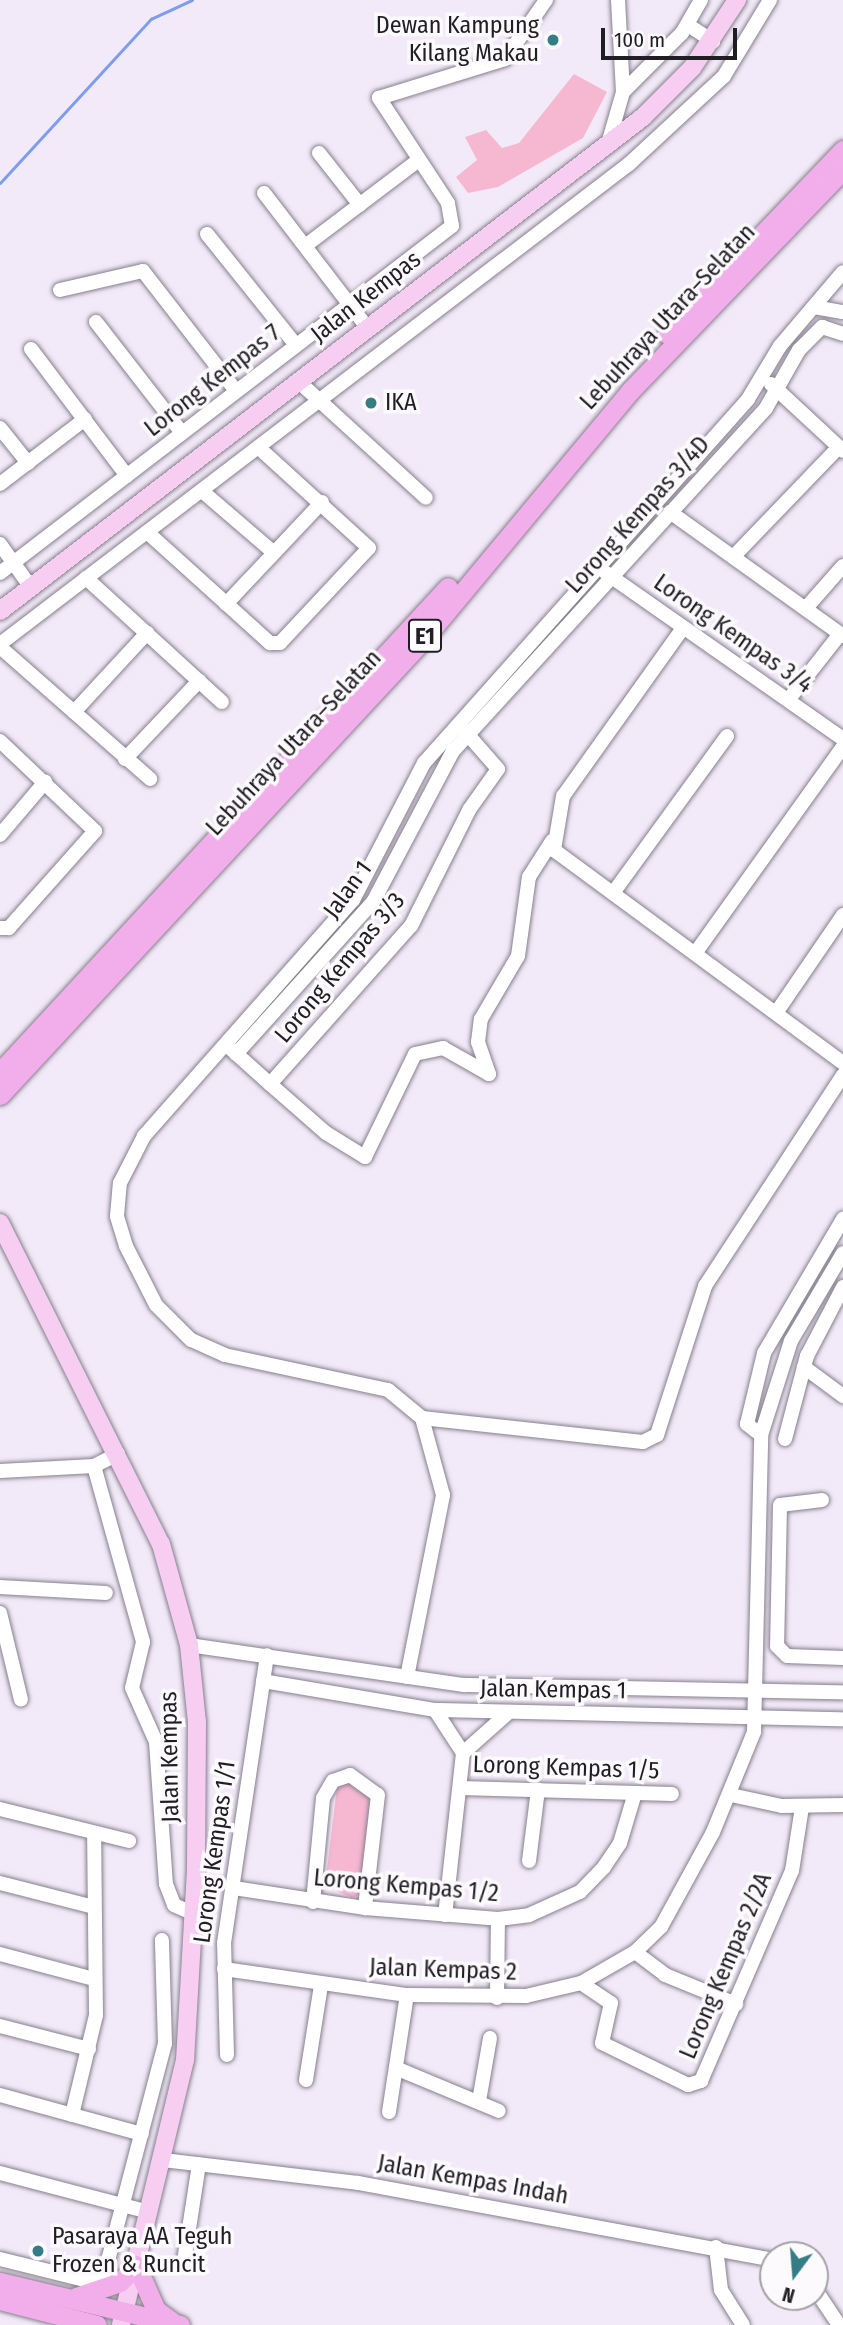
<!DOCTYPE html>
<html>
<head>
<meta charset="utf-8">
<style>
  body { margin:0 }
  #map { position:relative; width:843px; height:2325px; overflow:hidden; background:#f2eaf8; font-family:"Fira Sans Condensed",sans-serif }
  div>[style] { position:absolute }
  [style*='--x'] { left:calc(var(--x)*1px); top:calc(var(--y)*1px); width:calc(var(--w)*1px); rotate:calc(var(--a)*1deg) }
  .green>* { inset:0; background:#f6b7d1 }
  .stream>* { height:2.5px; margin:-1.25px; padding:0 1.25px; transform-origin:1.25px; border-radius:1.25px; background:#7e9dee }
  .roads { filter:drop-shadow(0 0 2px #867f8c) drop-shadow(0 0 2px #867f8c) }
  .minor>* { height:14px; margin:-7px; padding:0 7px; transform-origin:7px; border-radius:7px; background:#fff }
  .major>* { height:18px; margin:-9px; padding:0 9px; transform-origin:9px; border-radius:9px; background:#f7cef2 }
  .highway>* { height:19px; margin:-9.5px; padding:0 9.5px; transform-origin:9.5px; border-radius:9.5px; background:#f2aeea }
  .dots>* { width:19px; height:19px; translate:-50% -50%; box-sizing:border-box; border:4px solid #fcfafd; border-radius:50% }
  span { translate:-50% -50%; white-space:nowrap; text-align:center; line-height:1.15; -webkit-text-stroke:7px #fcfafd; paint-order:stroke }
  .shield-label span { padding:2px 5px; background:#fcfafd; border:2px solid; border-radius:5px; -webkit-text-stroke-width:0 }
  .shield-label { font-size:23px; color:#211e23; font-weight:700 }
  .poi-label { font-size:24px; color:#211e23 }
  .right { translate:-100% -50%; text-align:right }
  .left { translate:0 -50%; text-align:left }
  .street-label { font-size:24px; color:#211e23 }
  .north { position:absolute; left:759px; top:2241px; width:70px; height:70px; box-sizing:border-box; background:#fcfafd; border:2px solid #a4a2a6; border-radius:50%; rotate:196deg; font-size:19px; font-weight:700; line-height:28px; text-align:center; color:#211e23 }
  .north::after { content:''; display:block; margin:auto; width:24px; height:32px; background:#357d84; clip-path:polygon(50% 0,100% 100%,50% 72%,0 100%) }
  .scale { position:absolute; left:601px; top:28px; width:136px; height:32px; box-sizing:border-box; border:4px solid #211e23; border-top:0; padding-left:9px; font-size:21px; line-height:24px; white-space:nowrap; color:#211e23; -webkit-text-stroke:5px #fcfafd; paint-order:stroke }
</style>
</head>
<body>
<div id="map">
  <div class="green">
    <div style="clip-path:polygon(574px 74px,607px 92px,583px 138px,498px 187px,468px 193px,456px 177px,477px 160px,465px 137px,486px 130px,502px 148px,519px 143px)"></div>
    <div style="clip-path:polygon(350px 1778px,374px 1795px,361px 1893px,353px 1898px,325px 1886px,337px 1787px)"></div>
  </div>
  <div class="stream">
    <div style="--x:0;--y:183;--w:223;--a:-47.4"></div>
    <div style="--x:151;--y:19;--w:45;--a:-24.9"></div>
  </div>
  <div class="roads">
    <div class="minor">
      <div style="--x:618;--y:0;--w:92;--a:86.9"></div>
      <div style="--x:688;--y:25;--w:30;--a:33"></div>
      <div style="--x:608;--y:144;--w:54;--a:-73.9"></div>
      <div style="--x:623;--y:92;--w:83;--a:-45"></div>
      <div style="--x:682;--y:33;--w:38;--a:-60"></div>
      <div style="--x:319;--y:153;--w:66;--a:51.7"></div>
      <div style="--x:264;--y:193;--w:169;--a:52.5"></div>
      <div style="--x:207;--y:234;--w:142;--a:51.3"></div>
      <div style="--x:305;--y:246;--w:139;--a:-37.1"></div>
      <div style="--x:60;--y:290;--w:85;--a:-12.9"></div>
      <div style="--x:143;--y:271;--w:152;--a:52.2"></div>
      <div style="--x:814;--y:307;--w:29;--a:10"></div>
      <div style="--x:96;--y:322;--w:140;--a:52.2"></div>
      <div style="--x:31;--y:349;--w:159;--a:52.9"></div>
      <div style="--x:298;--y:381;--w:173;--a:42.4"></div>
      <div style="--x:771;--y:384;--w:98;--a:42.9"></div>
      <div style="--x:0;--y:428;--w:45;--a:51.3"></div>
      <div style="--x:0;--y:484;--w:107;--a:-37.4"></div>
      <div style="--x:202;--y:491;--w:94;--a:40.7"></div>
      <div style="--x:670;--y:512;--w:213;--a:35.6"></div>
      <div style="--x:147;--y:532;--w:166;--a:42.1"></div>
      <div style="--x:270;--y:643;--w:10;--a:0"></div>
      <div style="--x:280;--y:643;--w:130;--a:-46.9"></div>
      <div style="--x:369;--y:548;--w:149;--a:-137.7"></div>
      <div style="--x:0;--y:544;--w:52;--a:54.5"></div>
      <div style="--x:734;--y:556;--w:151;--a:-46.1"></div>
      <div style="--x:0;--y:573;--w:570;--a:-37.51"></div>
      <div style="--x:452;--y:226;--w:23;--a:-100"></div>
      <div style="--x:448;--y:203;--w:126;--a:-123.3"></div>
      <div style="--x:379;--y:98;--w:132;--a:-17.2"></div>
      <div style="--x:505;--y:59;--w:72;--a:-55.2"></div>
      <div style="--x:606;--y:573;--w:289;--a:35"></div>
      <div style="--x:86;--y:578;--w:184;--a:42.4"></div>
      <div style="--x:226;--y:604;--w:140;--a:-46.7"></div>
      <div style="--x:806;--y:608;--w:56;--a:-48.6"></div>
      <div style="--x:683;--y:628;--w:206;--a:125.5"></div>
      <div style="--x:563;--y:796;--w:55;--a:99.5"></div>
      <div style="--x:554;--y:850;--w:359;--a:36.4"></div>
      <div style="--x:0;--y:644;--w:791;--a:-37.35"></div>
      <div style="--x:629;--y:164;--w:129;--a:-42.8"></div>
      <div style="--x:724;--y:76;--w:89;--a:-58.8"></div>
      <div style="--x:0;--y:647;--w:200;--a:41.3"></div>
      <div style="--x:789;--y:699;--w:83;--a:-51.9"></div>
      <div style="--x:74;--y:712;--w:108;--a:-47.3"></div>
      <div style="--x:0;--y:741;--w:131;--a:43.5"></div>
      <div style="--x:95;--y:831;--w:130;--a:131.6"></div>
      <div style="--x:9;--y:928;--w:9;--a:180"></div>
      <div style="--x:125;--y:759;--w:108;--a:-46.5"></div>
      <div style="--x:0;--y:835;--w:70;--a:-49.7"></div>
      <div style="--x:613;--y:893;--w:194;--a:-54"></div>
      <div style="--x:696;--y:952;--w:252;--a:-54.4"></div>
      <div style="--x:776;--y:1013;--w:119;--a:-55.6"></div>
      <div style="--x:231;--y:1049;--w:52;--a:41.9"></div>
      <div style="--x:270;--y:1084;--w:212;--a:-48.3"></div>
      <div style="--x:411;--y:926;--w:130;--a:-63.4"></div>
      <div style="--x:469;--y:810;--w:50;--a:-54.7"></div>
      <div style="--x:498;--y:769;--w:53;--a:-131.2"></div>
      <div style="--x:236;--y:1054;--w:205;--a:-48"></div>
      <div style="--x:373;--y:902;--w:171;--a:-62.1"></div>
      <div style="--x:453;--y:751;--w:464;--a:-47.6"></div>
      <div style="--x:766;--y:408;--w:67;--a:-60.4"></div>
      <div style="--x:799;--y:350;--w:33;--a:-45"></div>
      <div style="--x:822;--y:327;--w:22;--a:18"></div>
      <div style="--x:270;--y:1084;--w:74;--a:41.2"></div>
      <div style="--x:326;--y:1133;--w:46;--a:31.6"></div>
      <div style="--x:365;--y:1157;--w:114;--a:-64.1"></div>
      <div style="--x:415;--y:1054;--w:29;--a:-12"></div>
      <div style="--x:443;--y:1048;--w:53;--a:29.5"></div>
      <div style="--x:489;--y:1074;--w:34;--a:-109"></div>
      <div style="--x:478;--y:1042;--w:23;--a:-83"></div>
      <div style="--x:481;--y:1019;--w:73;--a:-59.6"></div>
      <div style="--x:518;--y:956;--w:80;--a:-82.1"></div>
      <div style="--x:529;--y:877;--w:43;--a:-57.4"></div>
      <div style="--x:804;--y:1367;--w:49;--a:36.6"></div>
      <div style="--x:422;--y:1418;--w:222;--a:6.2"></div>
      <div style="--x:643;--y:1442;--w:16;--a:-27"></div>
      <div style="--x:657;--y:1435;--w:157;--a:-72.1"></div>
      <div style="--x:705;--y:1286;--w:252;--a:-56.8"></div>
      <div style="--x:761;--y:1435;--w:18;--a:-142"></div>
      <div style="--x:747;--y:1424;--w:73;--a:-76.5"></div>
      <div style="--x:764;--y:1353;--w:156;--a:-59.5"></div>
      <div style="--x:785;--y:1439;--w:86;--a:-75.2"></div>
      <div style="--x:807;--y:1356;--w:78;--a:-62.4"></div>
      <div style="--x:94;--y:1466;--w:183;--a:74.4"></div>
      <div style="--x:143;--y:1642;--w:47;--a:103.4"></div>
      <div style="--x:132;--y:1688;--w:59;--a:66"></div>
      <div style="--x:156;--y:1742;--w:142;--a:86"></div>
      <div style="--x:166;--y:1884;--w:22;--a:69"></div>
      <div style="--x:174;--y:1905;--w:22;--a:24"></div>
      <div style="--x:0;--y:1471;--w:94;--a:-3"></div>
      <div style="--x:94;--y:1466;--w:27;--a:-27"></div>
      <div style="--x:822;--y:1500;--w:42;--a:173.2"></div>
      <div style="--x:780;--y:1505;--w:141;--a:91.2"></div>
      <div style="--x:777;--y:1646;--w:14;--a:45"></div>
      <div style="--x:787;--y:1656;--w:56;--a:2"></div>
      <div style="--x:0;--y:1587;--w:106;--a:3.2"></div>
      <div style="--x:0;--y:1613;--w:89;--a:76.4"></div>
      <div style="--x:189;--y:1645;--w:278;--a:8.3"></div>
      <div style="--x:464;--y:1685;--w:379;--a:1.1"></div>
      <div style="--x:407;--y:1677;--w:186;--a:-78.8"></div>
      <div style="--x:443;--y:1495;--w:80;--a:-105.3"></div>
      <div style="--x:422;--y:1418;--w:44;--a:-140.5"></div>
      <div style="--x:388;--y:1390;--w:167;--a:-167.9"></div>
      <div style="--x:225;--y:1355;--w:37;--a:-156"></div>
      <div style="--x:191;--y:1340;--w:49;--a:-135"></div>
      <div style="--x:156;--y:1305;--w:66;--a:-117"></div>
      <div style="--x:126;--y:1246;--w:31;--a:-107"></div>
      <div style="--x:117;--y:1216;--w:33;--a:-85"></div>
      <div style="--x:120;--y:1183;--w:53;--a:-62.9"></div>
      <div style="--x:144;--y:1136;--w:315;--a:-48.5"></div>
      <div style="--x:353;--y:900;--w:154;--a:-62.6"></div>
      <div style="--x:424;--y:763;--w:487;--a:-48.3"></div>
      <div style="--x:748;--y:399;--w:62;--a:-58.9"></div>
      <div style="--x:780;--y:346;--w:97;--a:-49.6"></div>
      <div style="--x:263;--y:1681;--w:174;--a:9.6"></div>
      <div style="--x:435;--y:1710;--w:408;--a:1.3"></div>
      <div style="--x:435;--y:1710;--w:51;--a:56.9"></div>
      <div style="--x:463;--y:1753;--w:163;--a:96.3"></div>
      <div style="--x:463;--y:1753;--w:62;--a:-41.7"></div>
      <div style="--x:460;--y:1788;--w:212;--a:1.6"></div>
      <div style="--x:731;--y:1795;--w:52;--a:12.2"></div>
      <div style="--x:782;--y:1806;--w:61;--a:-0.9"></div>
      <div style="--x:0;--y:1809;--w:133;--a:13.9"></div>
      <div style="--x:529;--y:1861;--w:72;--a:-82.8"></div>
      <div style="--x:0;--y:1883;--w:97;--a:14.3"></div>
      <div style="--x:234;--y:1888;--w:133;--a:8.7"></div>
      <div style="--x:365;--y:1908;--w:133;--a:4.7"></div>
      <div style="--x:498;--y:1919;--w:31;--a:-7"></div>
      <div style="--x:529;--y:1915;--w:56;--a:-24.3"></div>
      <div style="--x:580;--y:1892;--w:35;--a:-46"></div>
      <div style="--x:604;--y:1867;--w:29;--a:-56"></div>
      <div style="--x:620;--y:1843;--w:52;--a:-73.3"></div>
      <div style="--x:313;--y:1902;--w:104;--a:-84.5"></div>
      <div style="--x:323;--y:1798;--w:20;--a:-60"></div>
      <div style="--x:333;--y:1781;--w:18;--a:-19"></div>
      <div style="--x:350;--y:1775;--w:34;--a:36"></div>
      <div style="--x:378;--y:1795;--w:114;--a:96.6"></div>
      <div style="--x:635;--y:1952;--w:38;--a:37"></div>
      <div style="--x:665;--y:1975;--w:77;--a:22.2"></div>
      <div style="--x:0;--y:1954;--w:97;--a:14.9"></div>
      <div style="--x:224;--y:1969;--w:185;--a:8.1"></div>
      <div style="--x:407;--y:1995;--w:119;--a:0.5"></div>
      <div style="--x:526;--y:1996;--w:57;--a:-13.3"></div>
      <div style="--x:581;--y:1983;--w:62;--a:-29.9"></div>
      <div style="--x:635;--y:1952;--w:36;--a:-44"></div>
      <div style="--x:661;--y:1927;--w:108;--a:-61.3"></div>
      <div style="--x:713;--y:1832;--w:108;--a:-67.7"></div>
      <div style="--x:754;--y:1732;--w:297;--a:-88.6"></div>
      <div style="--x:761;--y:1435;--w:99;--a:-72.3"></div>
      <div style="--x:791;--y:1341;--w:102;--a:-59.4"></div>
      <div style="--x:581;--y:1983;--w:36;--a:34"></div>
      <div style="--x:611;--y:2003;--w:41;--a:102.7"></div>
      <div style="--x:602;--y:2043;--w:96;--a:26"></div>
      <div style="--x:688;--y:2085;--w:14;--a:-17"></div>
      <div style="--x:701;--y:2081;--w:229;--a:-66.6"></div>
      <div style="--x:792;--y:1871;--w:65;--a:-81.1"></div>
      <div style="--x:497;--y:1998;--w:79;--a:-89.3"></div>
      <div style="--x:0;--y:2026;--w:92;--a:14.5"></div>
      <div style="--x:227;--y:2055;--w:112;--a:-91.5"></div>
      <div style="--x:224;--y:1943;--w:291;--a:-81.5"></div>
      <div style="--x:398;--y:2069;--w:109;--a:22.6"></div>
      <div style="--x:306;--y:2080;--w:96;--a:-81"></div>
      <div style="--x:0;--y:2095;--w:147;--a:15.4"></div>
      <div style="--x:479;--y:2101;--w:64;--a:-80.1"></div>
      <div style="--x:389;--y:2112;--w:118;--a:-81.3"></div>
      <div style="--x:72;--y:2115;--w:103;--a:-76.5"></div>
      <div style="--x:96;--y:2015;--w:182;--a:-90.6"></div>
      <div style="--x:163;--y:2160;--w:196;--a:6.7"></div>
      <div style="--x:358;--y:2183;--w:422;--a:10.5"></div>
      <div style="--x:0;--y:2173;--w:154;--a:14.7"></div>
      <div style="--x:716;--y:2247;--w:43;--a:83.4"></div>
      <div style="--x:721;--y:2290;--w:41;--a:57.8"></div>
      <div style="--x:0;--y:2259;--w:88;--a:13.9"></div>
      <div style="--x:85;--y:2280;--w:22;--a:-22"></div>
      <div style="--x:105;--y:2272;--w:236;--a:-75.3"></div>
      <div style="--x:165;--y:2044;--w:104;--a:-91.7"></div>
      <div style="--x:184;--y:2261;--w:98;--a:-81.2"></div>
      <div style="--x:815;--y:2289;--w:43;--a:56.3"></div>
    </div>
    <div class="major">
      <div style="--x:0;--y:611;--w:811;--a:-37.53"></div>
      <div style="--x:643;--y:117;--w:69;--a:-45"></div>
      <div style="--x:692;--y:68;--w:82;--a:-56.5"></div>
      <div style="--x:0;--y:1223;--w:359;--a:63.4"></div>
      <div style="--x:161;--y:1544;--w:105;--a:74.5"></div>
      <div style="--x:189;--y:1645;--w:77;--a:84.1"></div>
      <div style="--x:197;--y:1722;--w:148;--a:90.4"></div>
      <div style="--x:196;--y:1870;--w:190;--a:93.3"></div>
      <div style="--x:185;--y:2060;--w:273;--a:103.6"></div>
    </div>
    <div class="highway">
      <div style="--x:667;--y:334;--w:255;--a:-46.3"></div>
      <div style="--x:0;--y:1072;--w:660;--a:-47.27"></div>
      <div style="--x:0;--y:1095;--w:618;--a:-47.1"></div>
      <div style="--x:421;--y:642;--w:327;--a:-50.2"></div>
      <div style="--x:630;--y:391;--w:307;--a:-46.1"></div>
      <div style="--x:0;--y:2282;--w:185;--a:13.4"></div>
      <div style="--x:76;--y:2297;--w:46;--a:-18.8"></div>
      <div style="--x:120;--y:2282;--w:23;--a:-47"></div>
      <div style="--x:136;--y:2265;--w:49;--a:66"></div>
      <div style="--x:156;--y:2310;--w:19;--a:36"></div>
      <div style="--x:0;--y:2300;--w:100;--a:14.5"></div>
    </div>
  </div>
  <div class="dots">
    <div style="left:553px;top:40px;background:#357d84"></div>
    <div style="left:371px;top:403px;background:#357d84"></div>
    <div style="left:38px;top:2251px;background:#357d84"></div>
  </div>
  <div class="shield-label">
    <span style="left:425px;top:636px">E1</span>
  </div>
  <div class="poi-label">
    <span class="right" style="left:539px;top:40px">Dewan Kampung<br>Kilang Makau</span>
    <span class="left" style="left:385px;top:403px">IKA</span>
    <span class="left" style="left:52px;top:2251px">Pasaraya AA Teguh<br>Frozen &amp; Runcit</span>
  </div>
  <div class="street-label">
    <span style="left:366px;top:297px;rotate:-38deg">Jalan Kempas</span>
    <span style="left:668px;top:317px;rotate:-47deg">Lebuhraya Utara–Selatan</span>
    <span style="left:213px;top:381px;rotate:-38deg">Lorong Kempas 7</span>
    <span style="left:638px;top:515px;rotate:-48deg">Lorong Kempas 3/4D</span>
    <span style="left:733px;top:634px;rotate:35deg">Lorong Kempas 3/4</span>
    <span style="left:294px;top:743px;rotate:-47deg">Lebuhraya Utara–Selatan</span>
    <span style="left:348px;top:890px;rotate:-54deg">Jalan 1</span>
    <span style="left:340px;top:968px;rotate:-50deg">Lorong Kempas 3/3</span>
    <span style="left:553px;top:1690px;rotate:1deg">Jalan Kempas 1</span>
    <span style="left:170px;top:1757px;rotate:-91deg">Jalan Kempas</span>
    <span style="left:566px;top:1768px;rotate:2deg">Lorong Kempas 1/5</span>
    <span style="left:215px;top:1852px;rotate:-82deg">Lorong Kempas 1/1</span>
    <span style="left:406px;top:1886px;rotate:5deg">Lorong Kempas 1/2</span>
    <span style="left:726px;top:1966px;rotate:-67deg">Lorong Kempas 2/2A</span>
    <span style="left:443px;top:1970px;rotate:2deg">Jalan Kempas 2</span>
    <span style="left:473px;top:2180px;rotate:10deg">Jalan Kempas Indah</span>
  </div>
  <div class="north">N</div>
  <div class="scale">100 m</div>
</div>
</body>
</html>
